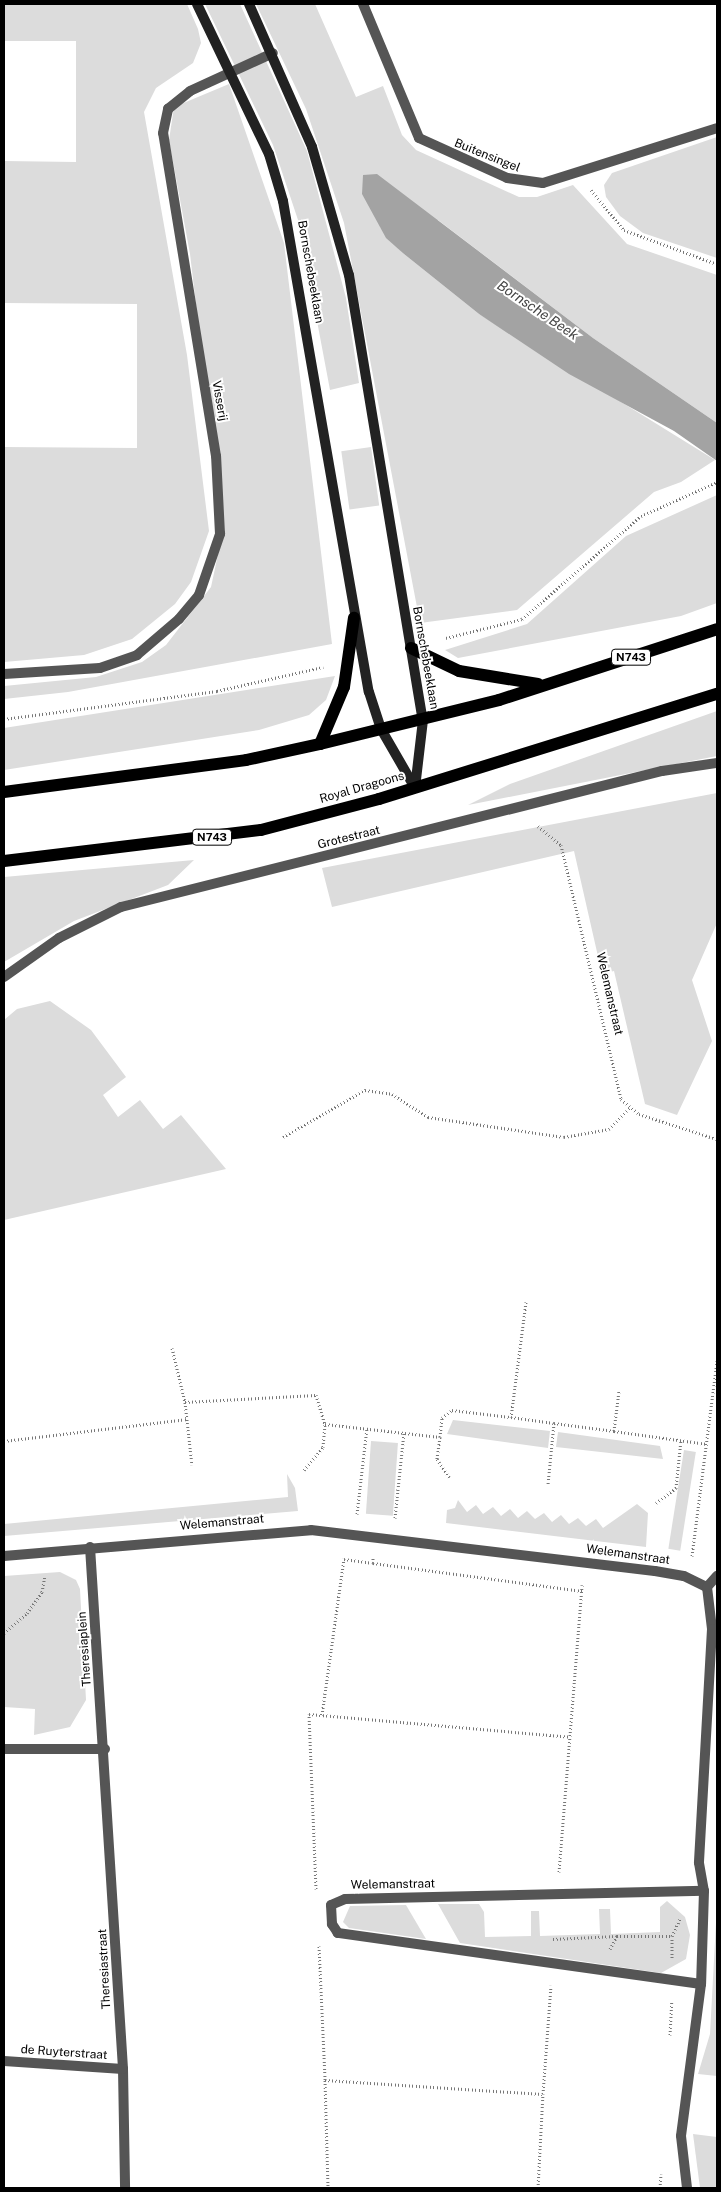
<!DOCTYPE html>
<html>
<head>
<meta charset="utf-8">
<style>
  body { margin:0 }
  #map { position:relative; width:721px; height:2192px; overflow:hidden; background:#fff; font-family:"Public Sans",sans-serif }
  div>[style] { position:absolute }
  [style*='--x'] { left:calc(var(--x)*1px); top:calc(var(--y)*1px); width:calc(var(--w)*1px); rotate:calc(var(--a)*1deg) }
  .green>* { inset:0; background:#dcdcdc; transform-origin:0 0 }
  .water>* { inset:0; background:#a3a3a3 }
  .path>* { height:3px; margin-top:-1.5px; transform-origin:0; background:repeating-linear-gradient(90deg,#777 0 1px,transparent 0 3.5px) }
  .street>* { height:10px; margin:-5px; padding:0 5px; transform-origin:5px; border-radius:5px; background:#555 }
  .secondary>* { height:10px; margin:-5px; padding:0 5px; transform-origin:5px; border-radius:5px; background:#222 }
  .primary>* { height:12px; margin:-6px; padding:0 6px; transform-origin:6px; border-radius:6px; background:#000 }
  span { translate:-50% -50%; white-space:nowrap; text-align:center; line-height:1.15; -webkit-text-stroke:4px #fff; paint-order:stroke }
  .shield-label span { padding:1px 4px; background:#fff; border:1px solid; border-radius:4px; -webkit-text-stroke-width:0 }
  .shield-label { font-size:11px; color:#000; font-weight:700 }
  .street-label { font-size:12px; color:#000 }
  .water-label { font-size:14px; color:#444; font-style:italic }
  .frame { position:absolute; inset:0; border:5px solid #000; pointer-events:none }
</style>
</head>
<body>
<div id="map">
  <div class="green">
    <div style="clip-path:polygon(4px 4px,187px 4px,198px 29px,201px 43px,193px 63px,156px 88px,144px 112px,187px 355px,209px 531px,191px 582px,175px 604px,132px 639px,84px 655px,4px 662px,4px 447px,137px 448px,137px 304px,4px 303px,4px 161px,76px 162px,76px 41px,4px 41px)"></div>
    <div style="clip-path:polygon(205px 4px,240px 4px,307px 151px,346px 298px,359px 383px,330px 390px,298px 220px,273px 145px)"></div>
    <div style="clip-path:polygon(256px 4px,315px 4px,356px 97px,383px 86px,402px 135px,416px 150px,519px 197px,537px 197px,573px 185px,627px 244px,717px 275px,717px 423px,593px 338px,438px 220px,380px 227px,404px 254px,479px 314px,715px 460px,681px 482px,654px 492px,517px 610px,420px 623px,344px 223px,306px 109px)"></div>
    <div style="clip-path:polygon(229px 84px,284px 243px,332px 644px,68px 692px,4px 699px,4px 686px,96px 677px,142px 662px,166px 645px,211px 587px,223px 531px,190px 254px,169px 140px,174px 107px)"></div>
    <div style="clip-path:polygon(717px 137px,717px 258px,643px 233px,620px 216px,606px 197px,604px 185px,612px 173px)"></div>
    <div style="left:371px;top:447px;width:59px;height:30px;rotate:82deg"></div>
    <div style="clip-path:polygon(717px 495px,717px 603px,681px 616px,458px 658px,445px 650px,527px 624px,626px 536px)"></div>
    <div style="clip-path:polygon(335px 676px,326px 700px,309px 715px,259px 730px,4px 770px,4px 728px)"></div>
    <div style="clip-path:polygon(717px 711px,717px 756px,468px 805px,510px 784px)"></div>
    <div style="clip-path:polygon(717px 793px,717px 923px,692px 980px,712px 1041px,677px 1115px,645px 1104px,614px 971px,602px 974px,574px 851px,332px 907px,322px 868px)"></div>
    <div style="clip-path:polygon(194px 860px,168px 885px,74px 921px,4px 962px,4px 877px)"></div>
    <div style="clip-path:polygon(50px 1001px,91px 1030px,126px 1077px,103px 1095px,118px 1117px,140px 1100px,163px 1129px,181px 1115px,226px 1169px,4px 1220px,4px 1020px,17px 1009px)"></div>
    <div style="clip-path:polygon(453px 1420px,550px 1431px,548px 1448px,447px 1434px)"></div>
    <div style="clip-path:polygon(558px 1432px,660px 1446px,663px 1459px,556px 1447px)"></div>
    <div style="left:371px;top:1441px;width:27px;height:73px;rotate:4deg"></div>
    <div style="left:684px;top:1450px;width:12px;height:100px;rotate:9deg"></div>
    <div style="clip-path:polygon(287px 1474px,295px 1488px,298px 1511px,4px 1536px,4px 1524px,288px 1497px)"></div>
    <div style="clip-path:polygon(458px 1500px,467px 1512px,476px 1505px,483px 1514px,493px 1507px,501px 1516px,510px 1509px,518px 1518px,527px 1511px,535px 1519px,544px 1513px,552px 1522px,561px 1515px,569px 1524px,578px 1518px,586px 1526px,596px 1519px,603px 1528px,637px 1504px,648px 1513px,646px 1547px,446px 1523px,447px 1510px,455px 1508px)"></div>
    <div style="clip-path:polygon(60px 1572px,76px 1580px,80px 1589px,86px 1700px,70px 1727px,34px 1735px,35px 1709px,4px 1707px,4px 1576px)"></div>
    <div style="clip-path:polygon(667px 1901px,685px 1917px,690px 1935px,686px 1959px,661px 1973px,460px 1943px,438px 1904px,479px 1904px,484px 1912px,485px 1937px,531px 1936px,531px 1911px,539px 1911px,540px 1936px,600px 1934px,599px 1909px,610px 1909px,611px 1934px,660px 1932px,660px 1907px)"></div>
    <div style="clip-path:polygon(717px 1904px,717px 2076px,698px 2074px,710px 2034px)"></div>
    <div style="clip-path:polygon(406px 1905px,426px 1939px,349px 1928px,343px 1922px,350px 1906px)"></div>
    <div style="clip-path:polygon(693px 2134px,717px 2137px,717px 2188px,700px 2188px)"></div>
  </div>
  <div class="water">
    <div style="clip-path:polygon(377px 174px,593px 338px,717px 423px,717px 461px,674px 431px,569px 374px,479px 314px,404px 254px,386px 238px,362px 194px,363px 175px)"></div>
  </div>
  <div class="path">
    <div style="--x:591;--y:190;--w:52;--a:50.5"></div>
    <div style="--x:624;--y:230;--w:99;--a:20.1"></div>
    <div style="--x:446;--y:638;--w:78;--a:-14"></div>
    <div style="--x:522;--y:619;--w:157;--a:-40.9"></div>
    <div style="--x:641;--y:516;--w:83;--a:-24.1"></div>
    <div style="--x:4;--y:719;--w:215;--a:-7.5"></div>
    <div style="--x:217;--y:691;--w:109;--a:-12.8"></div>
    <div style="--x:538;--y:826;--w:30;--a:40"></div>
    <div style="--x:561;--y:845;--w:261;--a:76.7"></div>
    <div style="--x:621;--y:1099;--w:23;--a:40"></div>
    <div style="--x:639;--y:1114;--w:82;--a:17.8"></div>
    <div style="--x:283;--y:1137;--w:95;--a:-29.8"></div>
    <div style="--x:365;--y:1090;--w:27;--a:8"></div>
    <div style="--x:392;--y:1094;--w:43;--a:32.6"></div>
    <div style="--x:428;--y:1117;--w:137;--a:8.4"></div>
    <div style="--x:564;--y:1137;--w:46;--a:-10.1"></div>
    <div style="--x:609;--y:1129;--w:30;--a:-46"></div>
    <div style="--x:526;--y:1302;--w:116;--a:97.4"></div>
    <div style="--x:511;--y:1417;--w:43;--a:7.9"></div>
    <div style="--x:554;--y:1423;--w:61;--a:95.6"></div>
    <div style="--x:172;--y:1348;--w:56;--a:76.5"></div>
    <div style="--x:185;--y:1402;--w:63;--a:83.7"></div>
    <div style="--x:185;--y:1402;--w:131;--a:-3.1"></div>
    <div style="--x:316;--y:1395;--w:30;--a:73"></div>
    <div style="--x:325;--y:1424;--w:116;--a:6.4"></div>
    <div style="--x:440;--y:1437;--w:19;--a:-84"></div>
    <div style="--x:442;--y:1418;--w:13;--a:-39"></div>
    <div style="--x:452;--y:1410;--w:59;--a:6.8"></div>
    <div style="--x:554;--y:1423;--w:61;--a:7.6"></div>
    <div style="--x:614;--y:1431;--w:40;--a:-82.9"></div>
    <div style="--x:614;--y:1431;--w:94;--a:8"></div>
    <div style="--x:440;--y:1437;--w:22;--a:98"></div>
    <div style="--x:437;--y:1459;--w:22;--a:56"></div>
    <div style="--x:4;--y:1441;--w:185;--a:-6.8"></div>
    <div style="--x:304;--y:1470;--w:30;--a:-50"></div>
    <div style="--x:323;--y:1447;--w:23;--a:-85"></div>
    <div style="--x:656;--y:1503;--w:25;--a:-37"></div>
    <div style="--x:676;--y:1488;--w:48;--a:-84.1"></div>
    <div style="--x:357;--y:1514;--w:87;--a:-83.4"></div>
    <div style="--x:395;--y:1518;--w:85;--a:-84"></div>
    <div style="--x:692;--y:1556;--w:197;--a:-82.7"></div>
    <div style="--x:373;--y:1563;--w:211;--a:7.6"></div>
    <div style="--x:4;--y:1633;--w:30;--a:-41"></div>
    <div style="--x:27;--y:1613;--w:26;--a:-54"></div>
    <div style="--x:42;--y:1592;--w:17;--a:-80"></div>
    <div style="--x:322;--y:1715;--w:158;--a:-82"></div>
    <div style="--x:344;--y:1559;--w:29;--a:8"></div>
    <div style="--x:373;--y:1563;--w:5;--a:-90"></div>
    <div style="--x:559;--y:1872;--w:288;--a:-85.4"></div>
    <div style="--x:316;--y:1889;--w:175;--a:-92.3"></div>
    <div style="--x:309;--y:1714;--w:262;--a:5"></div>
    <div style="--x:553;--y:1939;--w:64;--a:-2.7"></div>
    <div style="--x:319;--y:1946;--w:134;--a:87.4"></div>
    <div style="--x:325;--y:2080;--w:218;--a:3.7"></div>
    <div style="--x:543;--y:2094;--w:109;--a:-85.8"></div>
    <div style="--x:610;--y:1949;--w:15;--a:-62"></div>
    <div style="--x:617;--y:1936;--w:55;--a:0"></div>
    <div style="--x:672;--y:1958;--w:22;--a:-90"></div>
    <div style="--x:672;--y:1936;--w:19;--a:-65"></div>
    <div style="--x:670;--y:2035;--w:33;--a:-87"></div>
    <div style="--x:325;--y:2080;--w:108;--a:88.4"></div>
    <div style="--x:538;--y:2188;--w:94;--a:-87"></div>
    <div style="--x:660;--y:2188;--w:14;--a:-86"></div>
  </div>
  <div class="street">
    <div style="--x:363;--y:4;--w:145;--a:67.3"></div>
    <div style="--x:419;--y:138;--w:97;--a:24.4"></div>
    <div style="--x:507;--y:178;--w:36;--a:8"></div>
    <div style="--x:543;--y:183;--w:182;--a:-17.5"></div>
    <div style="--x:4;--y:674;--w:96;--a:-3.6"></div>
    <div style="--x:100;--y:668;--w:39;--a:-19"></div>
    <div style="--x:137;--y:655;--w:55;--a:-40.6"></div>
    <div style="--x:179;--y:619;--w:31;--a:-50"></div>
    <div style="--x:199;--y:595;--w:65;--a:-71"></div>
    <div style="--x:220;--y:534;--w:78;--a:-92.9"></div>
    <div style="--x:216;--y:456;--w:327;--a:-99.3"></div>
    <div style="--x:163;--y:133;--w:25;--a:-78"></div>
    <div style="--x:168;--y:109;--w:28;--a:-39"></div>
    <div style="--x:190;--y:91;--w:91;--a:-24.6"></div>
    <div style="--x:4;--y:977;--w:67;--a:-35.3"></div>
    <div style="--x:59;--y:938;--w:69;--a:-26.6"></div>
    <div style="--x:121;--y:907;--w:558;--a:-14.11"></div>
    <div style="--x:662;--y:771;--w:56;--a:-8.3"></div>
    <div style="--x:90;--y:1547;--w:523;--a:86.38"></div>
    <div style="--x:123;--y:2069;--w:119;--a:89"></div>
    <div style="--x:4;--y:1556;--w:308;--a:-4.8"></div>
    <div style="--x:311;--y:1530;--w:346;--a:6.8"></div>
    <div style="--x:655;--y:1571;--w:29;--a:10"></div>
    <div style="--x:684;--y:1576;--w:25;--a:26"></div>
    <div style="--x:707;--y:1587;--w:42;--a:83.2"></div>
    <div style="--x:712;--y:1629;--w:234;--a:93.2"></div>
    <div style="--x:699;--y:1863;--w:28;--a:80"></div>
    <div style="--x:704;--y:1891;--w:93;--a:91.8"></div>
    <div style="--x:701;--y:1984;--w:153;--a:97.5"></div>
    <div style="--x:681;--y:2136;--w:52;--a:83.4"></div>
    <div style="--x:707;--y:1587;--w:15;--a:-48"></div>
    <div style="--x:4;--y:1749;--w:101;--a:0"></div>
    <div style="--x:701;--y:1984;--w:367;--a:-172"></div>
    <div style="--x:338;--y:1933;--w:11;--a:-124"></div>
    <div style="--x:332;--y:1924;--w:19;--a:-93"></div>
    <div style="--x:331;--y:1905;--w:15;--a:-23"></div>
    <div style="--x:345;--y:1899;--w:359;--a:-1.3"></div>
    <div style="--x:4;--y:2061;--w:119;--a:3.8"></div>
  </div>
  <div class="secondary">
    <div style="--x:197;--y:4;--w:166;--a:64.4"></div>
    <div style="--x:269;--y:154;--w:49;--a:73.4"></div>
    <div style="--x:283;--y:201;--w:498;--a:80.1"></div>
    <div style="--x:369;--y:692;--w:39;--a:72"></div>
    <div style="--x:381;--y:729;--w:68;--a:60"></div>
    <div style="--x:249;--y:4;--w:156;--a:66.2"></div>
    <div style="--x:312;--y:147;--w:133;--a:73.9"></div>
    <div style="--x:349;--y:275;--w:451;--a:80.6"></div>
    <div style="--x:423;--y:720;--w:68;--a:96.7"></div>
  </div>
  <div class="primary">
    <div style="--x:411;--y:648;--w:53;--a:25.6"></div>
    <div style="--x:459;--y:671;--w:80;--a:9.3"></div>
    <div style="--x:320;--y:744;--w:62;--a:-67.2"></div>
    <div style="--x:344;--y:687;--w:70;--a:-81.8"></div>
    <div style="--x:4;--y:792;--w:244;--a:-7.5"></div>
    <div style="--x:246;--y:760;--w:76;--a:-12.2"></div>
    <div style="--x:320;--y:744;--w:184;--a:-13.8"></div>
    <div style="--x:499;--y:700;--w:229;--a:-18"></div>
    <div style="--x:4;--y:861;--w:259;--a:-6.9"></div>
    <div style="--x:261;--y:830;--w:122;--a:-14.7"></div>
    <div style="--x:379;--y:799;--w:354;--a:-17.3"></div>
  </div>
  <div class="shield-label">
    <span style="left:631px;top:657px">N743</span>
    <span style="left:212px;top:837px">N743</span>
  </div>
  <div class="street-label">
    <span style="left:487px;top:156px;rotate:22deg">Buitensingel</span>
    <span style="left:310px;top:272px;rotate:80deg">Bornschebeeklaan</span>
    <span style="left:219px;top:401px;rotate:80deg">Visserij</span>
    <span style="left:425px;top:658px;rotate:80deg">Bornschebeeklaan</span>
    <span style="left:362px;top:788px;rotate:-16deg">Royal Dragoons</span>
    <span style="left:349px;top:838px;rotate:-14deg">Grotestraat</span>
    <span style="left:609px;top:994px;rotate:77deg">Welemanstraat</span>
    <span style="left:222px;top:1523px;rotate:-5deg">Welemanstraat</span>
    <span style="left:628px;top:1555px;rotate:8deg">Welemanstraat</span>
    <span style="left:85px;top:1649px;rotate:-94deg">Theresiaplein</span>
    <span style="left:393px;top:1885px;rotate:-1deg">Welemanstraat</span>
    <span style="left:105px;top:1969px;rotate:-93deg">Theresiastraat</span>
    <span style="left:64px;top:2053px;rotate:4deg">de Ruyterstraat</span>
  </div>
  <div class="water-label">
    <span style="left:538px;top:310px;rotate:34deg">Bornsche Beek</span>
  </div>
  <div class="frame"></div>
</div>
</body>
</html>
